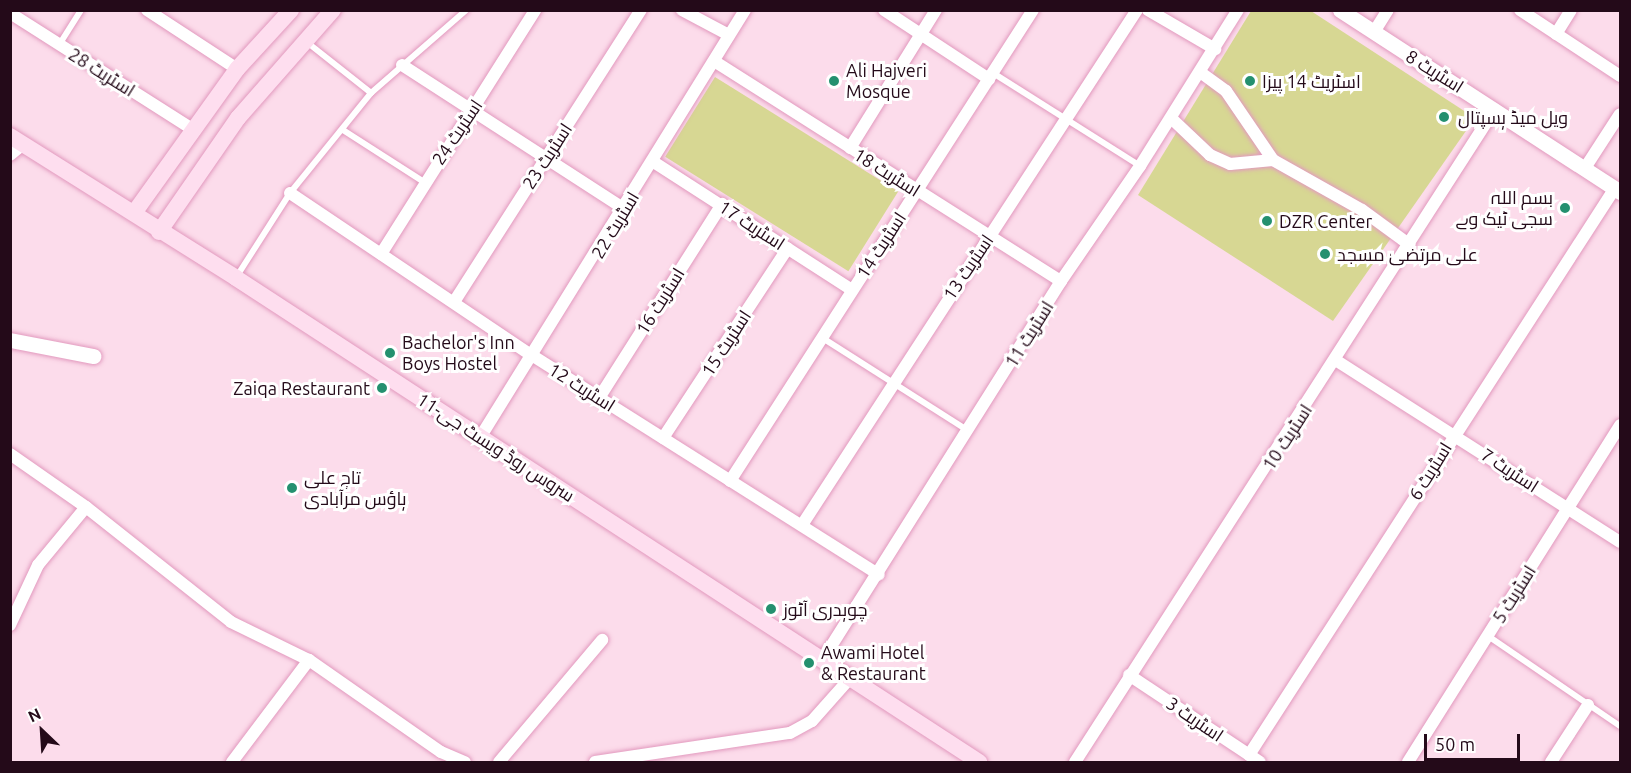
<!DOCTYPE html>
<html>
<head>
<meta charset="utf-8">
<style>
  body { margin:0 }
  #map { position:relative; width:1631px; height:773px; overflow:hidden; background:#fcdceb; font-family:Ubuntu,Cairo,sans-serif }
  div>[style] { position:absolute }
  [style*='--x'] { left:calc(var(--x)*1px); top:calc(var(--y)*1px); width:calc(var(--w)*1px); rotate:calc(var(--a)*1deg) }
  .green>* { inset:0; background:#d7d793; transform-origin:0 0 }
  .roads { filter:drop-shadow(0 0 2px #e299be) drop-shadow(0 0 2px #e299be) }
  .service>* { height:6px; margin:-3px; padding:0 3px; transform-origin:3px; border-radius:3px; background:#fff }
  .minor>* { height:12px; margin:-6px; padding:0 6px; transform-origin:6px; border-radius:6px; background:#fff }
  .tertiary>* { height:15px; margin:-7.5px; padding:0 7.5px; transform-origin:7.5px; border-radius:7.5px; background:#fff }
  .secondary>* { height:16px; margin:-8px; padding:0 8px; transform-origin:8px; border-radius:8px; background:#fedeef }
  .dots>* { width:16px; height:16px; translate:-50% -50%; box-sizing:border-box; border:3px solid #fff; border-radius:50% }
  span { translate:-50% -50%; white-space:nowrap; text-align:center; line-height:1.15; -webkit-text-stroke:6px #fff; paint-order:stroke }
  .poi-label { font-size:18px; color:#240a19 }
  .left { translate:0 -50%; text-align:left }
  .right { translate:-100% -50%; text-align:right }
  .street-label { font-size:18px; color:#240a19 }
  .frame { position:absolute; inset:0; border:12px solid #240a19; pointer-events:none }
  .north { position:absolute; left:12px; top:701px; width:60px; height:60px; -webkit-text-stroke:4px #fff; paint-order:stroke; rotate:335deg; font-size:16px; font-weight:700; line-height:24px; text-align:center; color:#240a19 }
  .north::after { content:''; display:block; margin:auto; width:21px; height:27px; background:#240a19; clip-path:polygon(50% 0,100% 100%,50% 72%,0 100%) }
  .scale { position:absolute; left:1424px; top:734px; width:96px; height:27px; box-sizing:border-box; border:3px solid #240a19; border-top:0; padding-left:8px; font-size:18px; line-height:21px; white-space:nowrap; color:#240a19; -webkit-text-stroke:4px #fff; paint-order:stroke }
</style>
</head>
<body>
<div id="map">
  <div class="green">
    <div style="clip-path:polygon(1251px 11px,1311px 11px,1475px 118px,1333px 321px,1138px 195px)"></div>
    <div style="left:715px;top:77px;width:216px;height:94px;rotate:32deg"></div>
  </div>
  <div class="roads">
    <div class="service">
      <div style="--x:59;--y:45;--w:41;--a:-57.8"></div>
      <div style="--x:313;--y:47;--w:74;--a:38.4"></div>
      <div style="--x:993;--y:73;--w:174;--a:32.3"></div>
      <div style="--x:343;--y:130;--w:96;--a:32.7"></div>
      <div style="--x:237;--y:276;--w:98;--a:-57.4"></div>
      <div style="--x:290;--y:193;--w:129;--a:-51"></div>
      <div style="--x:371;--y:93;--w:126;--a:-41.1"></div>
      <div style="--x:821;--y:337;--w:173;--a:32.5"></div>
      <div style="--x:1488;--y:636;--w:160;--a:34.3"></div>
    </div>
    <div class="minor">
      <div style="--x:147;--y:10;--w:108;--a:33.2"></div>
      <div style="--x:682;--y:10;--w:53;--a:28"></div>
      <div style="--x:884;--y:10;--w:126;--a:33.3"></div>
      <div style="--x:1148;--y:10;--w:78;--a:30.2"></div>
      <div style="--x:1520;--y:10;--w:120;--a:33.4"></div>
      <div style="--x:10;--y:13;--w:219;--a:32.5"></div>
      <div style="--x:1374;--y:32;--w:26;--a:-58"></div>
      <div style="--x:1556;--y:34;--w:28;--a:-58"></div>
      <div style="--x:714;--y:61;--w:411;--a:32.4"></div>
      <div style="--x:402;--y:65;--w:265;--a:32.9"></div>
      <div style="--x:1200;--y:72;--w:32;--a:36"></div>
      <div style="--x:1226;--y:91;--w:83;--a:55.7"></div>
      <div style="--x:1273;--y:160;--w:102;--a:29.3"></div>
      <div style="--x:1362;--y:210;--w:59;--a:36.1"></div>
      <div style="--x:1171;--y:118;--w:54;--a:43.5"></div>
      <div style="--x:1210;--y:155;--w:22;--a:24"></div>
      <div style="--x:1230;--y:164;--w:43;--a:-5.3"></div>
      <div style="--x:850;--y:148;--w:163;--a:-58.1"></div>
      <div style="--x:10;--y:155;--w:17;--a:-40"></div>
      <div style="--x:652;--y:161;--w:238;--a:32.8"></div>
      <div style="--x:1585;--y:168;--w:64;--a:-57.1"></div>
      <div style="--x:290;--y:193;--w:293;--a:33.9"></div>
      <div style="--x:533;--y:356;--w:409;--a:32.3"></div>
      <div style="--x:381;--y:254;--w:289;--a:-57.7"></div>
      <div style="--x:454;--y:302;--w:347;--a:-57.4"></div>
      <div style="--x:1337;--y:361;--w:336;--a:32.6"></div>
      <div style="--x:599;--y:398;--w:230;--a:-57.6"></div>
      <div style="--x:481;--y:436;--w:501;--a:-58.21"></div>
      <div style="--x:663;--y:438;--w:227;--a:-56.7"></div>
      <div style="--x:10;--y:454;--w:93;--a:34.9"></div>
      <div style="--x:86;--y:507;--w:185;--a:38.4"></div>
      <div style="--x:231;--y:622;--w:87;--a:26"></div>
      <div style="--x:309;--y:660;--w:161;--a:34.9"></div>
      <div style="--x:441;--y:752;--w:26;--a:23"></div>
      <div style="--x:730;--y:481;--w:560;--a:-57.25"></div>
      <div style="--x:802;--y:525;--w:614;--a:-56.96"></div>
      <div style="--x:10;--y:625;--w:66;--a:-65"></div>
      <div style="--x:38;--y:565;--w:75;--a:-50.4"></div>
      <div style="--x:823;--y:659;--w:447;--a:-57.8"></div>
      <div style="--x:1061;--y:281;--w:140;--a:-55.5"></div>
      <div style="--x:1140;--y:166;--w:184;--a:-57.9"></div>
      <div style="--x:1129;--y:675;--w:157;--a:33.6"></div>
      <div style="--x:1249;--y:755;--w:675;--a:-57.16"></div>
      <div style="--x:232;--y:762;--w:128;--a:-53"></div>
      <div style="--x:499;--y:762;--w:160;--a:-49.8"></div>
      <div style="--x:595;--y:762;--w:197;--a:-8.5"></div>
      <div style="--x:790;--y:733;--w:25;--a:-29"></div>
      <div style="--x:812;--y:721;--w:59;--a:-48.4"></div>
      <div style="--x:1075;--y:762;--w:776;--a:-57.25"></div>
      <div style="--x:1408;--y:762;--w:398;--a:-57.8"></div>
      <div style="--x:1551;--y:762;--w:68;--a:-57"></div>
    </div>
    <div class="tertiary">
      <div style="--x:1340;--y:10;--w:334;--a:33"></div>
      <div style="--x:10;--y:340;--w:85;--a:10.9"></div>
    </div>
    <div class="secondary">
      <div style="--x:10;--y:136;--w:267;--a:32.1"></div>
      <div style="--x:236;--y:278;--w:887;--a:33.08"></div>
      <div style="--x:134;--y:213;--w:177;--a:-54.4"></div>
      <div style="--x:237;--y:69;--w:80;--a:-47.5"></div>
      <div style="--x:159;--y:232;--w:139;--a:-55.3"></div>
      <div style="--x:238;--y:118;--w:144;--a:-48.7"></div>
    </div>
  </div>
  <div class="dots">
    <div style="left:834px;top:81px;background:#24906f"></div>
    <div style="left:1250px;top:81px;background:#24906f"></div>
    <div style="left:1444px;top:117px;background:#24906f"></div>
    <div style="left:1565px;top:208px;background:#24906f"></div>
    <div style="left:1267px;top:221px;background:#24906f"></div>
    <div style="left:1325px;top:254px;background:#24906f"></div>
    <div style="left:390px;top:353px;background:#24906f"></div>
    <div style="left:382px;top:388px;background:#24906f"></div>
    <div style="left:292px;top:488px;background:#24906f"></div>
    <div style="left:771px;top:609px;background:#24906f"></div>
    <div style="left:809px;top:663px;background:#24906f"></div>
  </div>
  <div class="poi-label">
    <span class="left" style="left:846px;top:81px">Ali Hajveri<br>Mosque</span>
    <span class="left" style="left:1262px;top:81px">اسٹریٹ 14 پیزا</span>
    <span class="left" style="left:1458px;top:117px">ویل میڈ ہسپتال</span>
    <span class="right" style="left:1553px;top:208px">بسم اللہ<br>سجی ٹیک وے</span>
    <span class="left" style="left:1279px;top:221px">DZR Center</span>
    <span class="left" style="left:1337px;top:254px">علی مرتضیٰ مسجد</span>
    <span class="left" style="left:402px;top:353px">Bachelor's Inn<br>Boys Hostel</span>
    <span class="right" style="left:370px;top:388px">Zaiqa Restaurant</span>
    <span class="left" style="left:304px;top:488px">تاج علی<br>ہاؤس مرآبادی</span>
    <span class="left" style="left:783px;top:609px">چوہدری آٹوز</span>
    <span class="left" style="left:821px;top:663px">Awami Hotel<br>&amp; Restaurant</span>
  </div>
  <div class="street-label">
    <span style="left:1435px;top:71px;rotate:32deg">اسٹریٹ 8</span>
    <span style="left:102px;top:72px;rotate:32deg">اسٹریٹ 28</span>
    <span style="left:457px;top:132px;rotate:-56deg">اسٹریٹ 24</span>
    <span style="left:547px;top:156px;rotate:-57deg">اسٹریٹ 23</span>
    <span style="left:887px;top:172px;rotate:32deg">اسٹریٹ 18</span>
    <span style="left:615px;top:225px;rotate:-59deg">اسٹریٹ 22</span>
    <span style="left:752px;top:225px;rotate:33deg">اسٹریٹ 17</span>
    <span style="left:881px;top:245px;rotate:-57deg">اسٹریٹ 14</span>
    <span style="left:968px;top:267px;rotate:-56deg">اسٹریٹ 13</span>
    <span style="left:660px;top:301px;rotate:-58deg">اسٹریٹ 16</span>
    <span style="left:1029px;top:334px;rotate:-58deg">اسٹریٹ 11</span>
    <span style="left:726px;top:343px;rotate:-57deg">اسٹریٹ 15</span>
    <span style="left:582px;top:387px;rotate:32deg">اسٹریٹ 12</span>
    <span style="left:1287px;top:437px;rotate:-57deg">اسٹریٹ 10</span>
    <span style="left:496px;top:447px;rotate:33deg">سروس روڈ ویسٹ جی-11</span>
    <span style="left:1510px;top:470px;rotate:33deg">اسٹریٹ 7</span>
    <span style="left:1430px;top:471px;rotate:-58deg">اسٹریٹ 6</span>
    <span style="left:1514px;top:594px;rotate:-58deg">اسٹریٹ 5</span>
    <span style="left:1195px;top:719px;rotate:34deg">اسٹریٹ 3</span>
  </div>
  <div class="frame"></div>
  <div class="north">N</div>
  <div class="scale">50 m</div>
</div>
</body>
</html>
